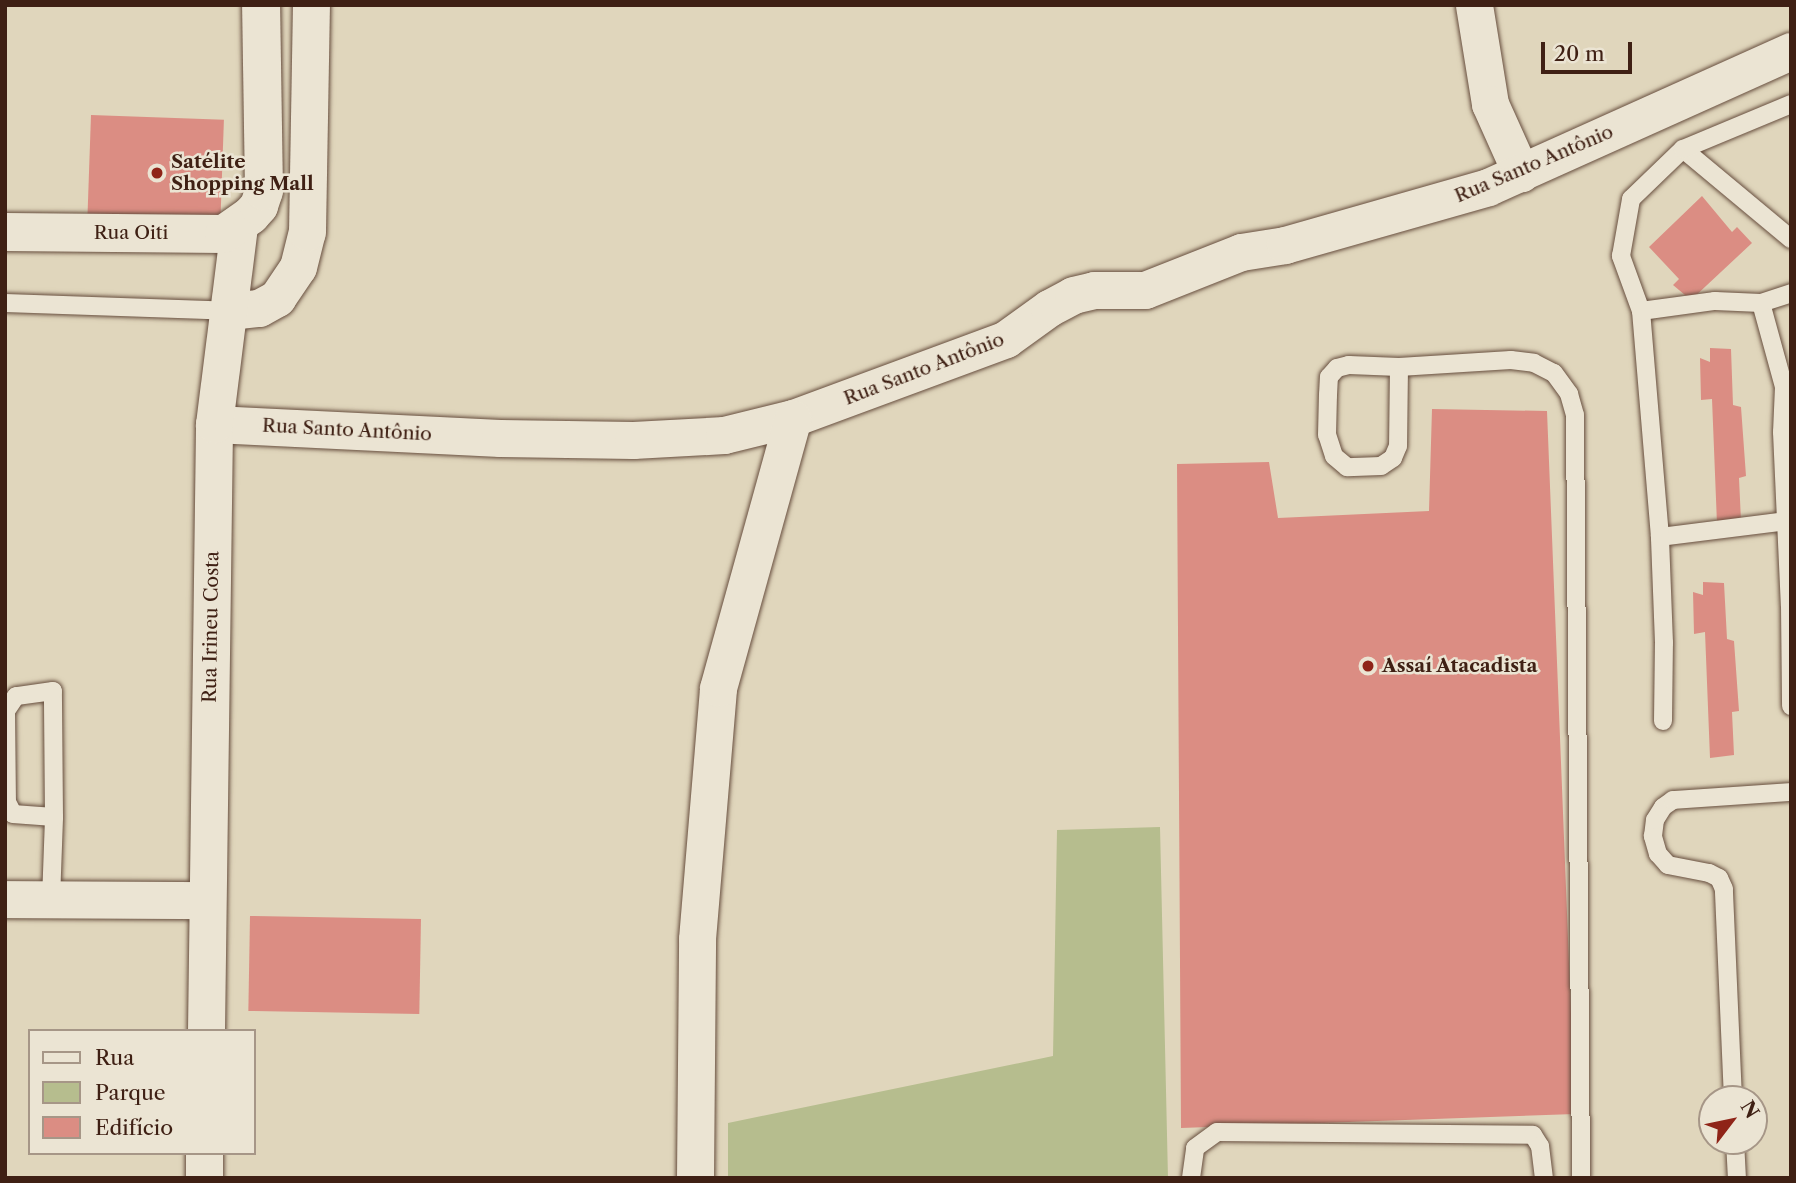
<!DOCTYPE html>
<html>
<head>
<meta charset="utf-8">
<style>
  body { margin:0 }
  #map { position:relative; width:1796px; height:1183px; overflow:hidden; background:#e0d6bc; font-family:"Libre Caslon Text",serif }
  div>[style] { position:absolute }
  [style*='--x'] { left:calc(var(--x)*1px); top:calc(var(--y)*1px); width:calc(var(--w)*1px); rotate:calc(var(--a)*1deg) }
  .green>* { inset:0; background:#b6bd8e }
  .building>* { inset:0; background:#db8d83; transform-origin:0 0 }
  .roads { filter:drop-shadow(0 0 2px #674e3e) drop-shadow(0 0 2px #674e3e) }
  .service>* { height:18px; margin:-9px; padding:0 9px; transform-origin:9px; border-radius:9px; background:#ebe4d3 }
  .minor>* { height:37px; margin:-18.5px; padding:0 18.5px; transform-origin:18.5px; border-radius:18.5px; background:#ebe4d3 }
  .secondary>* { height:38px; margin:-19px; padding:0 19px; transform-origin:19px; border-radius:19px; background:#ebe4d3 }
  .dots>* { width:19px; height:19px; translate:-50% -50%; box-sizing:border-box; border:4px solid #ebe4d3; border-radius:50% }
  span { translate:-50% -50%; white-space:nowrap; text-align:center; line-height:1.15; -webkit-text-stroke:5px #ebe4d3; paint-order:stroke }
  .poi-label { font-size:19px; color:#3f2014; font-weight:700 }
  .left { translate:0 -50%; text-align:left }
  .street-label { font-size:19px; color:#3f2014 }
  .frame { position:absolute; inset:0; border:7px solid #3f2014; pointer-events:none }
  .legend { position:absolute; left:28px; top:1029px; width:228px; height:126px; box-sizing:border-box; background:#ebe4d3; border:2px solid #a69687; margin:0; padding:9px 12px; list-style:none; font-size:21px; color:#3f2014 }
  .legend li { display:flex; align-items:center; gap:14px; height:35px }
  .legend b { width:35px; border:2px solid #a69687 }
  .north { position:absolute; left:1698px; top:1085px; width:70px; height:70px; box-sizing:border-box; background:#ebe4d3; border:2px solid #a69687; border-radius:50%; rotate:58deg; font-size:19px; font-weight:700; line-height:28px; text-align:center; color:#3f2014 }
  .north::after { content:''; display:block; margin:auto; width:24px; height:32px; background:#8f2418; clip-path:polygon(50% 0,100% 100%,50% 72%,0 100%) }
  .scale { position:absolute; left:1541px; top:42px; width:91px; height:32px; box-sizing:border-box; border:4px solid #3f2014; border-top:0; padding-left:9px; font-size:21px; line-height:24px; white-space:nowrap; color:#3f2014; -webkit-text-stroke:5px #ebe4d3; paint-order:stroke }
</style>
</head>
<body>
<div id="map">
  <div class="green">
    <div style="clip-path:polygon(1160px 827px,1168px 1178px,728px 1178px,728px 1123px,1053px 1056px,1057px 830px)"></div>
  </div>
  <div class="building">
    <div style="left:91px;top:115px;width:133px;height:113px;rotate:2deg"></div>
    <div style="clip-path:polygon(1702px 196px,1732px 232px,1737px 227px,1752px 243px,1691px 300px,1673px 285px,1679px 279px,1649px 247px)"></div>
    <div style="clip-path:polygon(1710px 348px,1731px 349px,1733px 405px,1741px 407px,1746px 476px,1739px 478px,1741px 521px,1717px 524px,1712px 399px,1701px 400px,1700px 358px,1710px 362px)"></div>
    <div style="clip-path:polygon(1432px 409px,1547px 411px,1575px 1114px,1181px 1128px,1177px 464px,1269px 462px,1278px 518px,1429px 511px)"></div>
    <div style="clip-path:polygon(1703px 582px,1724px 583px,1727px 639px,1734px 641px,1739px 711px,1732px 712px,1734px 755px,1710px 758px,1705px 632px,1694px 634px,1693px 592px,1703px 595px)"></div>
    <div style="left:250px;top:916px;width:171px;height:95px;rotate:1deg"></div>
  </div>
  <div class="roads">
    <div class="service">
      <div style="--x:1683;--y:149;--w:141;--a:39.8"></div>
      <div style="--x:5;--y:303;--w:224;--a:2"></div>
      <div style="--x:1641;--y:311;--w:59;--a:-110"></div>
      <div style="--x:1621;--y:256;--w:58;--a:-80"></div>
      <div style="--x:1631;--y:199;--w:72;--a:-43.9"></div>
      <div style="--x:1683;--y:149;--w:117;--a:-22.6"></div>
      <div style="--x:1399;--y:367;--w:79;--a:90.7"></div>
      <div style="--x:1398;--y:446;--w:13;--a:113"></div>
      <div style="--x:1393;--y:458;--w:14;--a:146"></div>
      <div style="--x:1381;--y:466;--w:34;--a:178"></div>
      <div style="--x:1347;--y:467;--w:17;--a:-140"></div>
      <div style="--x:1334;--y:456;--w:22;--a:-108"></div>
      <div style="--x:1327;--y:435;--w:40;--a:-88.6"></div>
      <div style="--x:1328;--y:395;--w:18;--a:-87"></div>
      <div style="--x:1329;--y:377;--w:12;--a:-48"></div>
      <div style="--x:1337;--y:368;--w:12;--a:-14"></div>
      <div style="--x:1349;--y:365;--w:50;--a:2.3"></div>
      <div style="--x:1399;--y:367;--w:112;--a:-3.6"></div>
      <div style="--x:1511;--y:360;--w:23;--a:7"></div>
      <div style="--x:1534;--y:363;--w:22;--a:27"></div>
      <div style="--x:1554;--y:373;--w:26;--a:54"></div>
      <div style="--x:1569;--y:394;--w:22;--a:74"></div>
      <div style="--x:1575;--y:415;--w:763;--a:89.55"></div>
      <div style="--x:1791;--y:385;--w:7;--a:164"></div>
      <div style="--x:1784;--y:387;--w:45;--a:92.5"></div>
      <div style="--x:1782;--y:432;--w:174;--a:87.4"></div>
      <div style="--x:1790;--y:606;--w:100;--a:89.4"></div>
      <div style="--x:1784;--y:387;--w:87;--a:-105.3"></div>
      <div style="--x:1761;--y:303;--w:32;--a:-18"></div>
      <div style="--x:1660;--y:537;--w:127;--a:-7.2"></div>
      <div style="--x:1663;--y:721;--w:78;--a:-89.3"></div>
      <div style="--x:1664;--y:643;--w:106;--a:-92.2"></div>
      <div style="--x:1660;--y:537;--w:227;--a:-94.8"></div>
      <div style="--x:1641;--y:311;--w:75;--a:-7.7"></div>
      <div style="--x:1715;--y:301;--w:46;--a:2.5"></div>
      <div style="--x:51;--y:900;--w:83;--a:-87.9"></div>
      <div style="--x:54;--y:817;--w:126;--a:-90.5"></div>
      <div style="--x:53;--y:691;--w:37;--a:172"></div>
      <div style="--x:16;--y:696;--w:18;--a:124"></div>
      <div style="--x:6;--y:711;--w:91;--a:89.4"></div>
      <div style="--x:7;--y:802;--w:13;--a:63"></div>
      <div style="--x:13;--y:814;--w:41;--a:4.2"></div>
      <div style="--x:1733;--y:1099;--w:210;--a:-92.5"></div>
      <div style="--x:1724;--y:889;--w:12;--a:-114"></div>
      <div style="--x:1719;--y:878;--w:11;--a:-153"></div>
      <div style="--x:1709;--y:873;--w:42;--a:-169"></div>
      <div style="--x:1668;--y:865;--w:15;--a:-132"></div>
      <div style="--x:1658;--y:854;--w:19;--a:-106"></div>
      <div style="--x:1653;--y:836;--w:16;--a:-83"></div>
      <div style="--x:1655;--y:820;--w:15;--a:-58"></div>
      <div style="--x:1663;--y:807;--w:12;--a:-35"></div>
      <div style="--x:1673;--y:800;--w:118;--a:-3.9"></div>
      <div style="--x:1735;--y:1141;--w:37;--a:87"></div>
      <div style="--x:1191;--y:1178;--w:30;--a:-82"></div>
      <div style="--x:1195;--y:1148;--w:27;--a:-36"></div>
      <div style="--x:1217;--y:1132;--w:316;--a:0.5"></div>
      <div style="--x:1533;--y:1135;--w:13;--a:58"></div>
      <div style="--x:1540;--y:1146;--w:32;--a:83"></div>
    </div>
    <div class="minor">
      <div style="--x:1474;--y:5;--w:100;--a:80.8"></div>
      <div style="--x:1490;--y:104;--w:76;--a:65.8"></div>
      <div style="--x:229;--y:311;--w:30;--a:-6"></div>
      <div style="--x:259;--y:308;--w:21;--a:-29"></div>
      <div style="--x:277;--y:298;--w:37;--a:-56"></div>
      <div style="--x:298;--y:267;--w:36;--a:-76"></div>
      <div style="--x:307;--y:232;--w:227;--a:-89"></div>
      <div style="--x:214;--y:424;--w:286;--a:2.8"></div>
      <div style="--x:500;--y:438;--w:133;--a:0.9"></div>
      <div style="--x:633;--y:440;--w:91;--a:-3.1"></div>
      <div style="--x:724;--y:435;--w:71;--a:-13.8"></div>
      <div style="--x:793;--y:418;--w:227;--a:-20.3"></div>
      <div style="--x:1006;--y:339;--w:53;--a:-35.8"></div>
      <div style="--x:1049;--y:308;--w:27;--a:-28"></div>
      <div style="--x:1073;--y:295;--w:22;--a:-13"></div>
      <div style="--x:1094;--y:290;--w:51;--a:0"></div>
      <div style="--x:1145;--y:290;--w:103;--a:-21.6"></div>
      <div style="--x:1241;--y:252;--w:45;--a:-9"></div>
      <div style="--x:1285;--y:245;--w:211;--a:-15.9"></div>
      <div style="--x:1488;--y:187;--w:332;--a:-24.2"></div>
      <div style="--x:5;--y:899;--w:202;--a:0.3"></div>
      <div style="--x:206;--y:1031;--w:607;--a:-89.24"></div>
      <div style="--x:214;--y:424;--w:200;--a:-82.8"></div>
      <div style="--x:204;--y:1178;--w:25;--a:-90"></div>
      <div style="--x:695;--y:1178;--w:239;--a:-89.5"></div>
      <div style="--x:697;--y:939;--w:252;--a:-85.2"></div>
      <div style="--x:718;--y:688;--w:280;--a:-74.5"></div>
    </div>
    <div class="secondary">
      <div style="--x:5;--y:232;--w:219;--a:0.5"></div>
      <div style="--x:224;--y:234;--w:33;--a:-35"></div>
      <div style="--x:251;--y:215;--w:12;--a:-48"></div>
      <div style="--x:259;--y:206;--w:16;--a:-72"></div>
      <div style="--x:264;--y:191;--w:186;--a:-90.9"></div>
    </div>
  </div>
  <div class="dots">
    <div style="left:157px;top:173px;background:#8f2418"></div>
    <div style="left:1368px;top:666px;background:#8f2418"></div>
  </div>
  <div class="poi-label">
    <span class="left" style="left:171px;top:173px">Satélite<br>Shopping Mall</span>
    <span class="left" style="left:1382px;top:666px">Assaí Atacadista</span>
  </div>
  <div class="street-label">
    <span style="left:1534px;top:164px;rotate:-23deg">Rua Santo Antônio</span>
    <span style="left:131px;top:233px">Rua Oiti</span>
    <span style="left:924px;top:369px;rotate:-21deg">Rua Santo Antônio</span>
    <span style="left:347px;top:430px;rotate:3deg">Rua Santo Antônio</span>
    <span style="left:211px;top:627px;rotate:-89deg">Rua Irineu Costa</span>
  </div>
  <div class="frame"></div>
  <ul class="legend">
  <li><b style="height:9px;background:#ebe4d3"></b>Rua</li>
  <li><b style="height:19px;background:#b6bd8e"></b>Parque</li>
  <li><b style="height:19px;background:#db8d83"></b>Edifício</li>
  </ul>
  <div class="north">N</div>
  <div class="scale">20 m</div>
</div>
</body>
</html>
